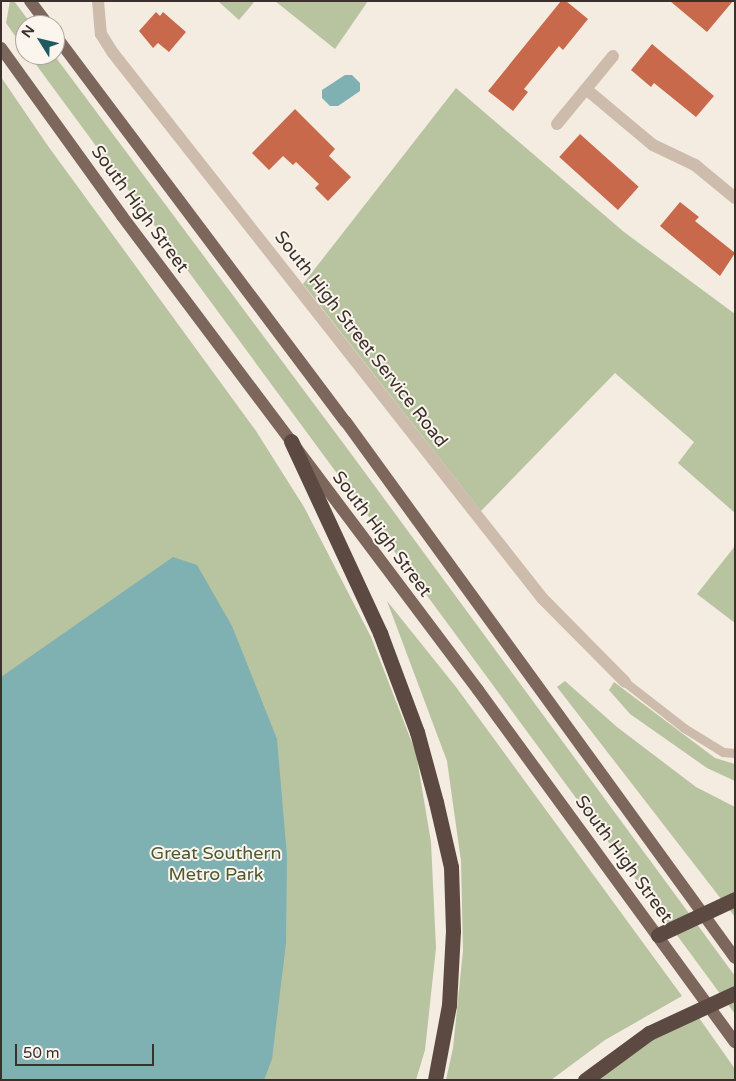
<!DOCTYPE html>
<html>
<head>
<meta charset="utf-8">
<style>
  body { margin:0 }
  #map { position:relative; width:736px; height:1081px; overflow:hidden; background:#f4ebe1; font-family:"Varela Round",sans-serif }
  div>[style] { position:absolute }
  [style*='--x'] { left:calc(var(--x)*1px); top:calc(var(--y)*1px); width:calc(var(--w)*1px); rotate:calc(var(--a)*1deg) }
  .green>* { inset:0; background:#b8c4a0 }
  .water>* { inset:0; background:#7fb0b2 }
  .building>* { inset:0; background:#c8694b; transform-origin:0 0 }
  .lane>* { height:9px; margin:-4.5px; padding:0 4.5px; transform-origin:4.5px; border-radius:4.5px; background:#cdbbac }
  .street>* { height:12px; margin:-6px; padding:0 6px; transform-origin:6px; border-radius:6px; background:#cdbbac }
  .primary>* { height:12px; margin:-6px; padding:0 6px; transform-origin:6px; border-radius:6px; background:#7d675c }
  .highway>* { height:15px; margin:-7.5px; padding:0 7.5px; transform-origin:7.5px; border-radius:7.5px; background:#5c4a42 }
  span { translate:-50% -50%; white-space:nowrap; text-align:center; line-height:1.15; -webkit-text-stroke:4px #fbf5ee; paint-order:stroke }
  .street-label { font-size:18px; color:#3b302b }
  .park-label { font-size:18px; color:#4a5a2e }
  .frame { position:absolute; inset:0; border:2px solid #3b302b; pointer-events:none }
  .north { position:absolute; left:15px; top:15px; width:50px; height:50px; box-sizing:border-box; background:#fbf5ee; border:1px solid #aea6a0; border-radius:50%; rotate:306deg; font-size:14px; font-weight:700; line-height:20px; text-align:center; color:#3b302b }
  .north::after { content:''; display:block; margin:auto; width:18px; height:22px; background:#1f5a5e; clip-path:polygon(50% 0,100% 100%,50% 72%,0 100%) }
  .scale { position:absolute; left:15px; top:1044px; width:139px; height:22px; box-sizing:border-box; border:2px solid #3b302b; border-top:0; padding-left:6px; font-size:15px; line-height:18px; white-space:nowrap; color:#3b302b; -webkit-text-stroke:4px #fbf5ee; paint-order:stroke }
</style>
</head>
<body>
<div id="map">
  <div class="green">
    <div style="clip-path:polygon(10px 1px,14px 1px,32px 25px,25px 25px,25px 50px,6px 23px)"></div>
    <div style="clip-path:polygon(218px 1px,255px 1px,239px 20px)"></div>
    <div style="clip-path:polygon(275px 1px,368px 1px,335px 49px)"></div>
    <div style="clip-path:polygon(29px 55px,54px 55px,352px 455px,735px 976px,735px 1014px)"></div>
    <div style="clip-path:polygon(1px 77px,48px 146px,256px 431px,304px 507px,371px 637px,416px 753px,431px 842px,436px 948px,425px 1050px,416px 1080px,1px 1080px)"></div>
    <div style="clip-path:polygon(456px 88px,624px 232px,735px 314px,735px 513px,678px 463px,694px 442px,615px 373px,481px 511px,303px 284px)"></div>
    <div style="clip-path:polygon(735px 546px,735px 623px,697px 594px)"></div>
    <div style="clip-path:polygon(387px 601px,456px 687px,682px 996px,605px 1040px,551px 1080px,446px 1080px,453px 1048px,463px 951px,461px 861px,447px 761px)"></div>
    <div style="clip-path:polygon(565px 681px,617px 727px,696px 787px,735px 807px,735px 917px,557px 687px)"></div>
    <div style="clip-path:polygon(614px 682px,715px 758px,735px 764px,735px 781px,707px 768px,630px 714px,609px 690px)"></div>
    <div style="clip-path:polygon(697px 1015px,735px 1069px,735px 1080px,594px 1080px,655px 1037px)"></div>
  </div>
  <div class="water">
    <div style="clip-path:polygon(345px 75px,352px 75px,360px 83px,360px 91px,338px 106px,330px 106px,322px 98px,322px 90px)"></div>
    <div style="clip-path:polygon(173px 557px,197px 565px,232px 626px,277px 739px,287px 856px,286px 943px,272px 1059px,264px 1080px,1px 1080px,1px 677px)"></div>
  </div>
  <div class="building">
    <div style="clip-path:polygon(561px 1px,566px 1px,588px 19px,563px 50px,559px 46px,524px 89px,528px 92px,513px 111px,488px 91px)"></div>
    <div style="clip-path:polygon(670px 1px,733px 1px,707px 32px)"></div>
    <div style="clip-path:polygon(156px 12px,160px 16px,163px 12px,186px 32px,169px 52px,158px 43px,153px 48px,139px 31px)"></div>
    <div style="clip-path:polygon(652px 44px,714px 96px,696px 117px,654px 83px,651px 87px,631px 70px)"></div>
    <div style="clip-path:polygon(295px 109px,335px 149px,329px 156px,351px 177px,328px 201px,315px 188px,319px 184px,296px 162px,293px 165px,283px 156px,269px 170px,252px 153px)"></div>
    <div style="left:580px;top:134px;width:79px;height:31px;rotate:42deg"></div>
    <div style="clip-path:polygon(680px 202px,699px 217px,695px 221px,735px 253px,720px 276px,660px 226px)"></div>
  </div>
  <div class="lane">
    <div style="--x:625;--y:682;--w:75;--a:37.9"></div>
    <div style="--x:684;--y:728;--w:46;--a:31.6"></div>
    <div style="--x:723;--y:752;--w:12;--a:5"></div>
  </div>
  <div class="street">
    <div style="--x:98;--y:1;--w:33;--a:85"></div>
    <div style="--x:101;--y:34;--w:22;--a:58"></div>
    <div style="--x:113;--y:53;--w:694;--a:51.79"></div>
    <div style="--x:542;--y:598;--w:118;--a:45.3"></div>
    <div style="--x:586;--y:89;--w:87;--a:39.9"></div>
    <div style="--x:653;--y:145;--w:47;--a:25.5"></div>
    <div style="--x:695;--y:165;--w:52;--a:39.5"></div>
    <div style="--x:557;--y:124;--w:88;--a:-50.5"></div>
  </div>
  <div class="primary">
    <div style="--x:30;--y:1;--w:30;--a:53"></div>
    <div style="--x:55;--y:35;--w:484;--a:53.1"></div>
    <div style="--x:346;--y:422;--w:662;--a:54.03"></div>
    <div style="--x:1;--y:48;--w:207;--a:54.2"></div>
    <div style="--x:122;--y:216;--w:593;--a:53.09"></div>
    <div style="--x:478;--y:690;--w:436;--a:53.9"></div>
  </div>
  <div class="highway">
    <div style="--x:291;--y:441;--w:212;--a:65.1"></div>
    <div style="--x:380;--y:633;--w:106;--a:69.5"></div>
    <div style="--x:417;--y:732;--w:73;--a:74.8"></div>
    <div style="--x:436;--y:802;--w:67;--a:77"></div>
    <div style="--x:451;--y:867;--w:64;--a:88.2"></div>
    <div style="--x:453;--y:931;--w:74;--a:93.1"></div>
    <div style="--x:449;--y:1005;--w:76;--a:100.6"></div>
    <div style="--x:658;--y:935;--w:85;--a:-25.1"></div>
    <div style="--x:585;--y:1080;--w:79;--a:-36.3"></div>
    <div style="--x:649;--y:1033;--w:95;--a:-24.9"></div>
  </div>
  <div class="street-label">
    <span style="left:140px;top:209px;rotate:54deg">South High Street</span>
    <span style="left:361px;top:339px;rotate:52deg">South High Street Service Road</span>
    <span style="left:382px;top:534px;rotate:53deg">South High Street</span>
    <span style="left:624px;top:859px;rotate:54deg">South High Street</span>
  </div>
  <div class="park-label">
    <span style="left:216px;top:864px">Great Southern<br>Metro Park</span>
  </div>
  <div class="frame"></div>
  <div class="north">N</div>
  <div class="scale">50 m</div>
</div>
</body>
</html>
